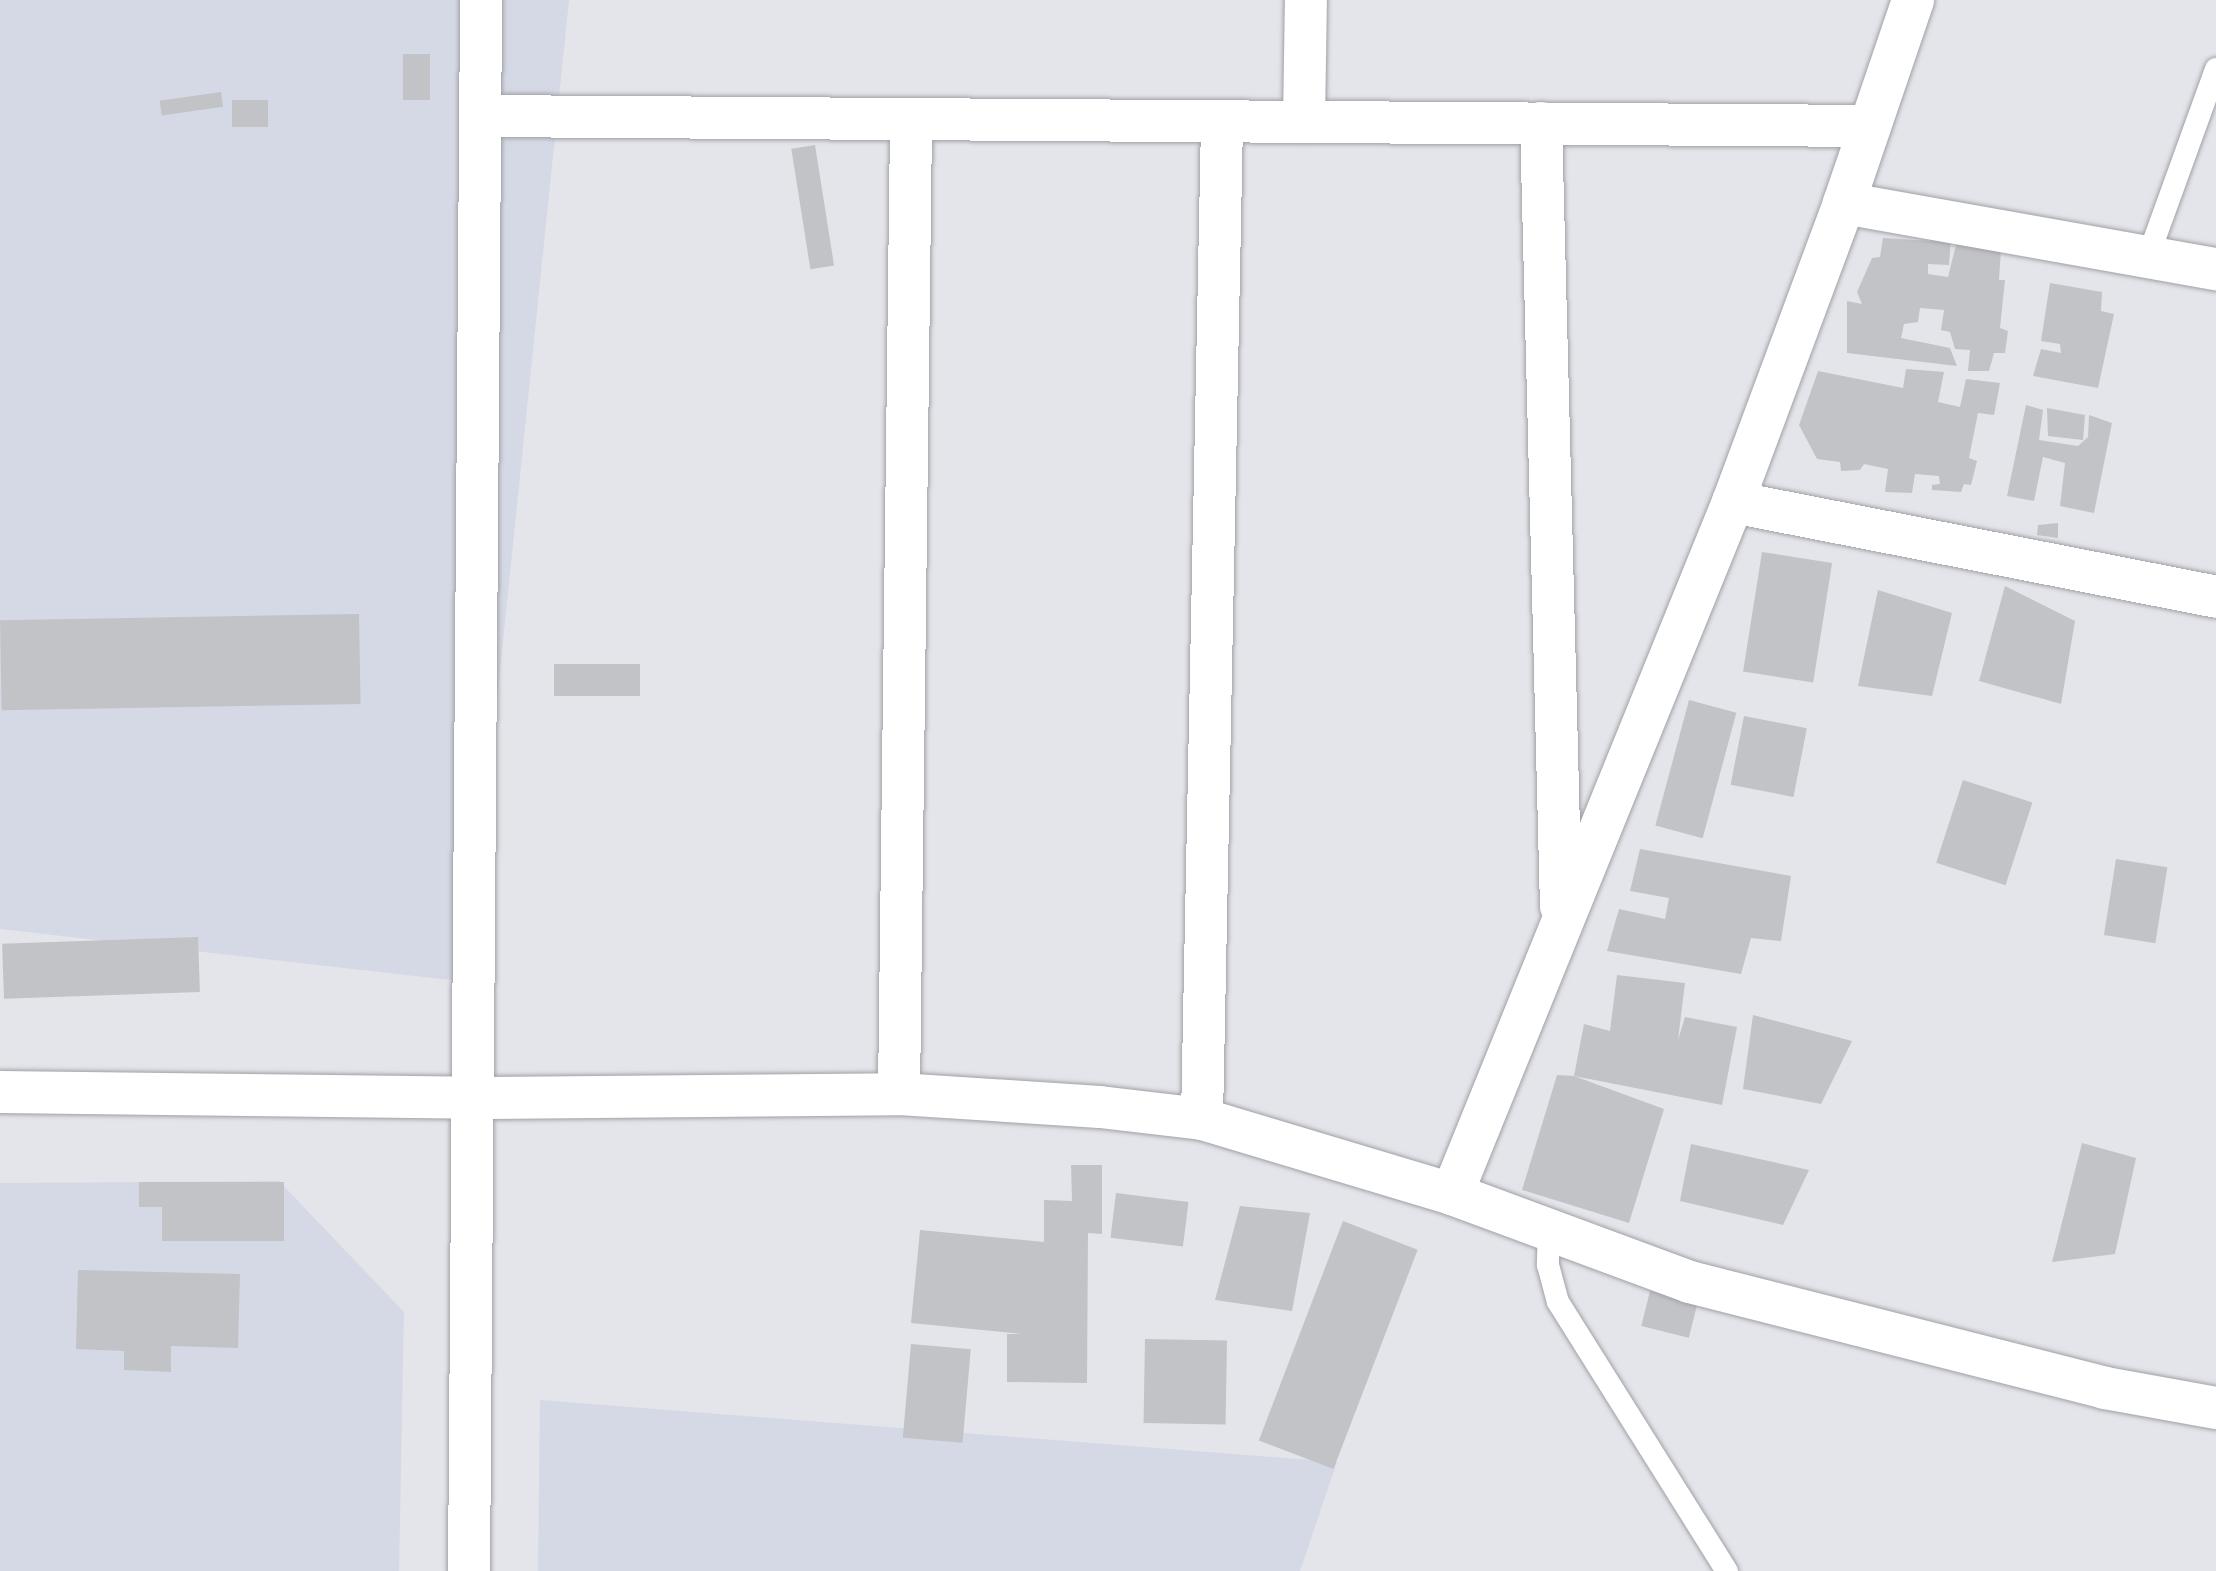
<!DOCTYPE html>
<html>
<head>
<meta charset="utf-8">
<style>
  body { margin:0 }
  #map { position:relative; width:2216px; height:1571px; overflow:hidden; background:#e3e5ea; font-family:Arial,sans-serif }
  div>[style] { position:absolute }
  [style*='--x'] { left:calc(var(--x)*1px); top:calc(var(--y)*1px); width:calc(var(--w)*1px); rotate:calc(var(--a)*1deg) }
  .built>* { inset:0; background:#d5d9e5 }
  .building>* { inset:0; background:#c1c3c7; transform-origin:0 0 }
  .roads { filter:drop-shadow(0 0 2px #a0a1a6) drop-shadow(0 0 2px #a0a1a6) }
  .service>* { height:22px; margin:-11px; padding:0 11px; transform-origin:11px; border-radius:11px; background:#fff }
  .minor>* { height:42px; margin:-21px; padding:0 21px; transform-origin:21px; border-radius:21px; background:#fff }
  span { translate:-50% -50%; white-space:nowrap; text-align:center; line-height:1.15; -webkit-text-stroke:6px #fff; paint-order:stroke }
</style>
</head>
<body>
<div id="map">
  <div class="built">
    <div style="clip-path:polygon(0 0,569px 0,468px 982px,0 929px)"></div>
    <div style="clip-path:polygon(279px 1181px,404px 1312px,399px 1571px,0 1571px,0 1183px)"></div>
    <div style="clip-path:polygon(540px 1400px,1337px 1462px,1300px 1571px,538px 1571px)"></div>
  </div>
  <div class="building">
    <div style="left:403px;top:54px;width:27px;height:46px"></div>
    <div style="left:221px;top:92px;width:15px;height:62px;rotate:82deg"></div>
    <div style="left:232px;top:100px;width:36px;height:27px"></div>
    <div style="left:815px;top:145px;width:122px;height:24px;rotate:81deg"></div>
    <div style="clip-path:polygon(1930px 231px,1951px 238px,1949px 265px,1928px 264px,1928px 274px,1948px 277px,1956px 245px,2001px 250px,1999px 280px,2005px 280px,2000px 328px,2008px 331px,2005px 353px,1994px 353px,1989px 371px,1968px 371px,1970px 350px,1955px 349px,1950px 332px,1941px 330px,1944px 310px,1920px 308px,1918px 322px,1904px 324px,1901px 338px,1950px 348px,1957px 366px,1847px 353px,1847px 301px,1862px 304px,1857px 292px,1872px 258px,1880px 257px,1883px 238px,1931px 241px)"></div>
    <div style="clip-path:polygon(2050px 283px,2102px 292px,2101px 311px,2114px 314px,2098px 388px,2033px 376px,2041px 349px,2061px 353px,2060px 344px,2041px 341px)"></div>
    <div style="clip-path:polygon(1906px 369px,1944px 372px,1938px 402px,1960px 407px,1966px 379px,2000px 383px,1994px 415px,1978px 413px,1969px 458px,1977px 461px,1971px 485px,1964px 484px,1961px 492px,1932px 490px,1932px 485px,1940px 484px,1939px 476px,1915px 474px,1912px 493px,1885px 492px,1888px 469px,1864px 464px,1860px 470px,1841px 471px,1840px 462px,1817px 459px,1799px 425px,1818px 371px,1903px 388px)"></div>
    <div style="clip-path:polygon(2026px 405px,2043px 410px,2039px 440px,2078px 446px,2088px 437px,2089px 415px,2112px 423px,2094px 513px,2060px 506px,2065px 463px,2043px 457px,2034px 501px,2007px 496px)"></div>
    <div style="clip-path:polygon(2047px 408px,2085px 415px,2083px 440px,2048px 436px)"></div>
    <div style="clip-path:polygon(2058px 523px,2058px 538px,2037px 535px,2038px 525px)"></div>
    <div style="left:1762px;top:552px;width:71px;height:121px;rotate:9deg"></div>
    <div style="clip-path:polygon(2005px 586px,2075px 621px,2061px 704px,1979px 681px)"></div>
    <div style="clip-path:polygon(1878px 590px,1952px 613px,1932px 696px,1858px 686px)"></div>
    <div style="left:359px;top:614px;width:90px;height:359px;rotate:89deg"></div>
    <div style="left:554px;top:664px;width:86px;height:32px"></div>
    <div style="left:1689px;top:700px;width:49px;height:130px;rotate:15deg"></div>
    <div style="left:1744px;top:716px;width:64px;height:70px;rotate:11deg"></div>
    <div style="left:1963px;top:780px;width:73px;height:87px;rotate:18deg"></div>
    <div style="clip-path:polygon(1640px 849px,1791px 876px,1781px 941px,1751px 938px,1741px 974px,1607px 951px,1619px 909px,1665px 919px,1669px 898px,1630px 891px)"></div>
    <div style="left:2116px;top:859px;width:52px;height:77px;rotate:9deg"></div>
    <div style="left:198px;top:937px;width:55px;height:196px;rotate:88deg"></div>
    <div style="clip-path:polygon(1617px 975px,1685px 983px,1678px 1040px,1685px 1017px,1737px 1027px,1722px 1105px,1574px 1076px,1584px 1024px,1610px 1031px)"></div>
    <div style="clip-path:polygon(1753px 1015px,1852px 1041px,1821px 1104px,1743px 1089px)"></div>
    <div style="clip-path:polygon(1557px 1075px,1574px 1076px,1664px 1109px,1629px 1223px,1522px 1190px)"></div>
    <div style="clip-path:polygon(2082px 1143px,2136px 1158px,2115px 1254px,2052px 1262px)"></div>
    <div style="clip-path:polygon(1691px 1144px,1809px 1170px,1783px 1225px,1680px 1201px)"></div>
    <div style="clip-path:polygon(1071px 1165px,1102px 1165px,1102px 1234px,1088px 1233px,1087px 1383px,1007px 1382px,1007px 1334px,1022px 1334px,911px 1323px,920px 1230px,1044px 1242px,1044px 1200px,1072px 1201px)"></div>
    <div style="clip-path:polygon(139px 1182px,284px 1182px,284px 1241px,162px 1241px,162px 1207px,139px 1207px)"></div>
    <div style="left:1116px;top:1193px;width:73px;height:45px;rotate:7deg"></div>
    <div style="clip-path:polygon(1240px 1206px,1310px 1213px,1292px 1311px,1215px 1300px)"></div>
    <div style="left:1343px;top:1221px;width:80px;height:235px;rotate:21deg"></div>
    <div style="clip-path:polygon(78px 1270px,240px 1274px,238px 1348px,171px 1346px,171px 1372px,124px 1370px,124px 1351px,76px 1349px)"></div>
    <div style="left:1650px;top:1291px;width:49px;height:36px;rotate:14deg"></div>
    <div style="left:1145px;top:1339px;width:82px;height:84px;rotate:1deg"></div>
    <div style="left:911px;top:1344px;width:60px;height:94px;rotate:5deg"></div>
  </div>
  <div class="roads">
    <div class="service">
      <div style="--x:2148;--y:257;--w:200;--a:-70.1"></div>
      <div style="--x:1549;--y:1230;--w:35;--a:92"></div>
      <div style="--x:1548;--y:1265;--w:38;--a:75"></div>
      <div style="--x:1558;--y:1302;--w:318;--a:57.9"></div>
    </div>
    <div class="minor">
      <div style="--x:480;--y:116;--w:1390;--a:0.41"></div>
      <div style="--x:1304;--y:122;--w:122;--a:-89.1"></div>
      <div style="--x:1541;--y:123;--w:783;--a:88.54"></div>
      <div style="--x:1844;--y:203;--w:214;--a:-71.2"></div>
      <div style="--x:1733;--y:502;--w:492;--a:11.1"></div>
      <div style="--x:0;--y:1092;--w:474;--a:0.7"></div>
      <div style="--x:474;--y:1098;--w:425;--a:-0.5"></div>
      <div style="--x:899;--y:1094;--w:201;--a:3.7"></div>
      <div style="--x:1100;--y:1107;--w:103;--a:6.7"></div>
      <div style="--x:1202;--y:1119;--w:261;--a:16.7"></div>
      <div style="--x:1452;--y:1194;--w:254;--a:20.3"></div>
      <div style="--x:1690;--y:1282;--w:428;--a:14.3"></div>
      <div style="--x:2105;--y:1388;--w:113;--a:10.2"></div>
      <div style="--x:899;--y:1094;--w:975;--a:-89.29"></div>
      <div style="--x:1202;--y:1119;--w:998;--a:-88.85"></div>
      <div style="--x:1452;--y:1194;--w:747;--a:-67.9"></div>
      <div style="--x:1733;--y:502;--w:319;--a:-69.6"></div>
      <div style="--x:1844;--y:203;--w:378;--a:10.1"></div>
      <div style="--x:469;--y:1571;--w:1571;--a:-89.56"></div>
    </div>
  </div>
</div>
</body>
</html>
